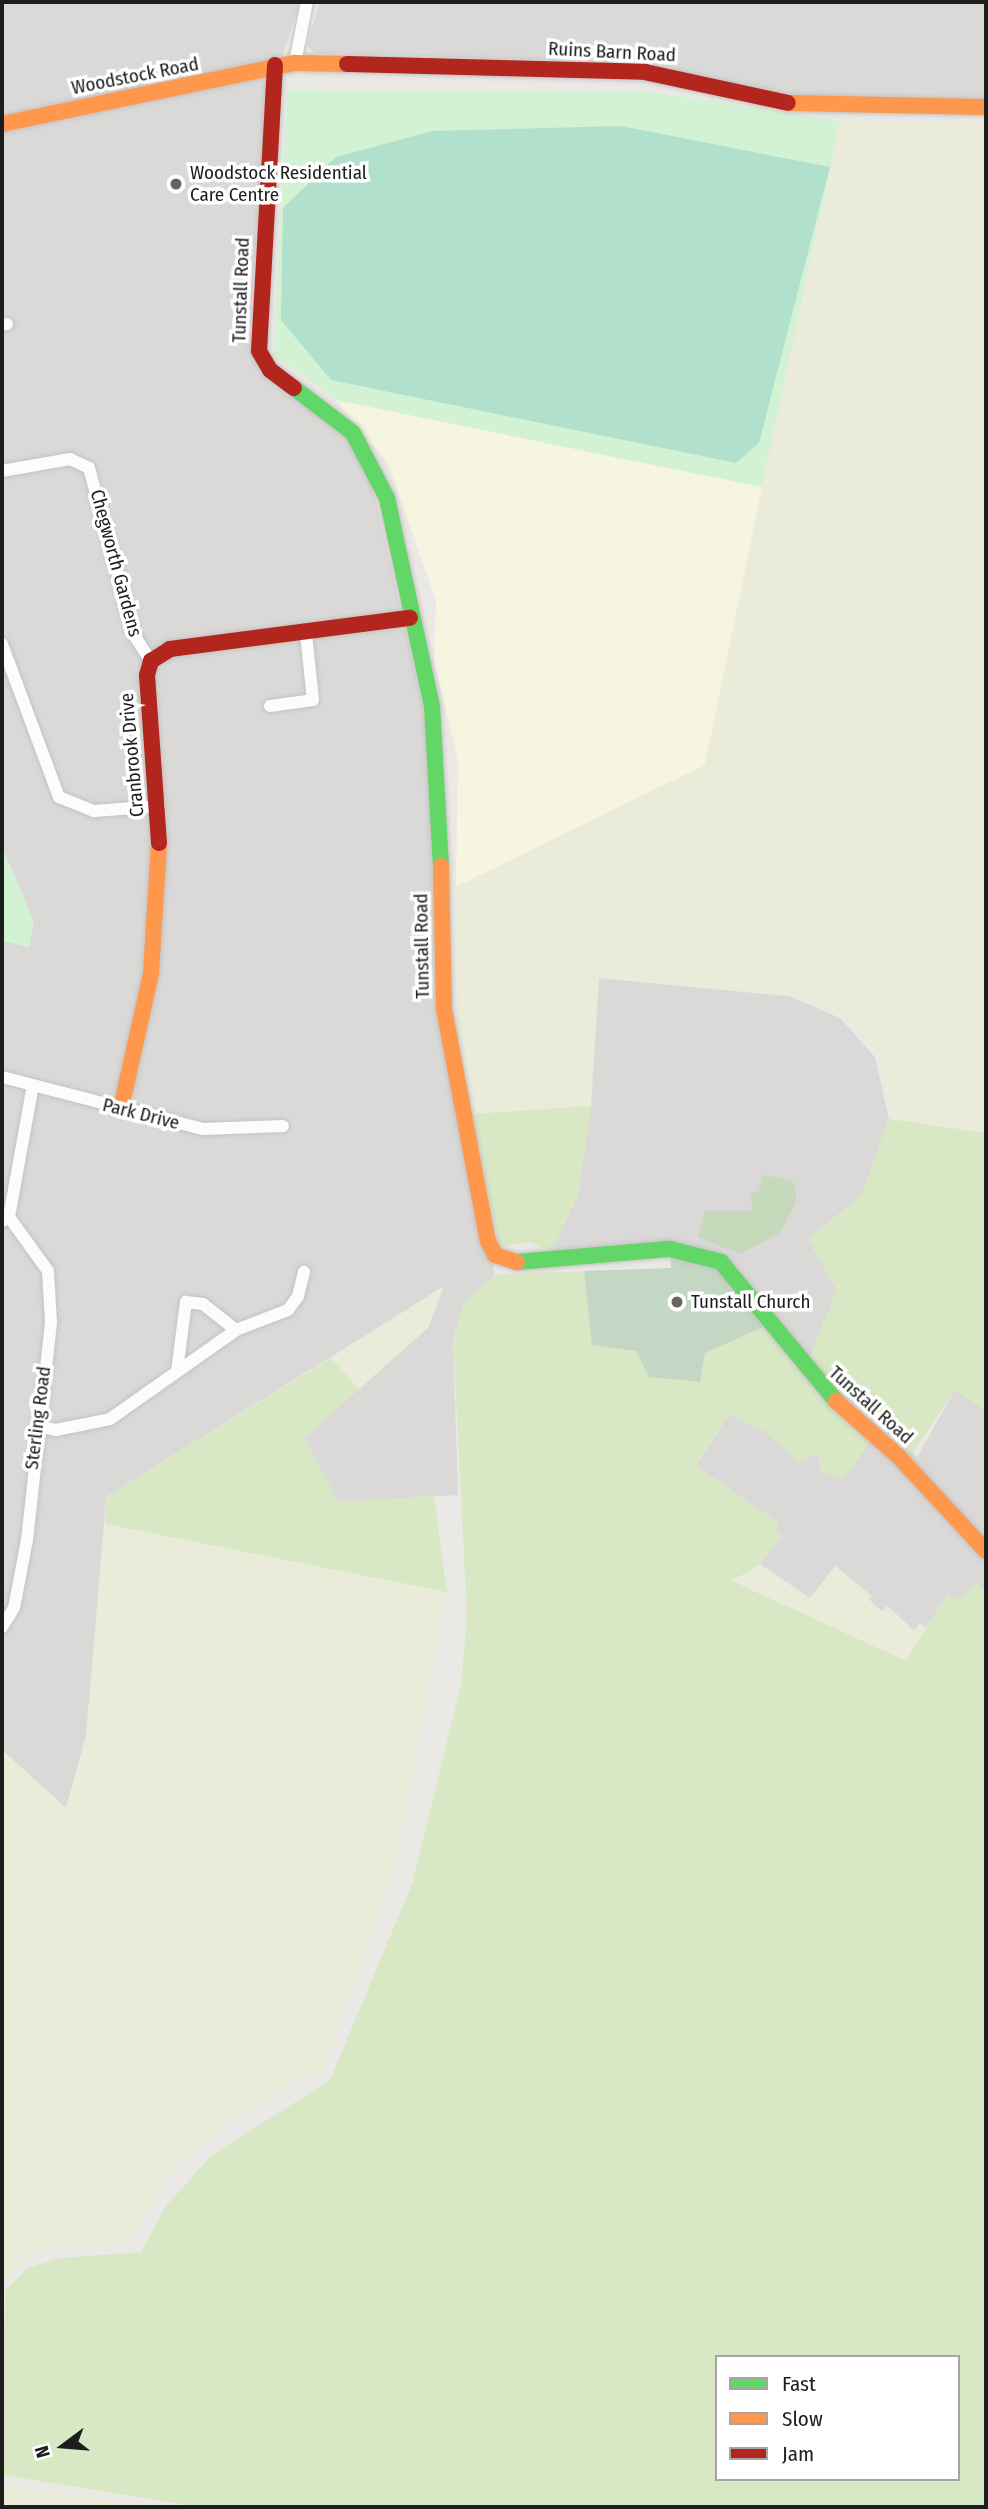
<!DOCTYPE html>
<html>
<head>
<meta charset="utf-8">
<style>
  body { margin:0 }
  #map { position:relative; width:988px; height:2509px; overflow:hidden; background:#ebe9e6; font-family:"Fira Sans Condensed",sans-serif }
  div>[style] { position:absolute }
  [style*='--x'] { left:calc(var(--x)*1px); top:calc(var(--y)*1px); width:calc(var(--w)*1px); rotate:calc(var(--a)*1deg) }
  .residential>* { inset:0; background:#dad9d7 }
  .education>* { inset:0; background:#f5f5e0 }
  .farmland>* { inset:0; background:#eaebd9 }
  .grass>* { inset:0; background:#d8e8c4 }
  .forest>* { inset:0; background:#c6d9bb }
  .cemetery>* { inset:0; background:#c4d6c4 }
  .park>* { inset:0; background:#d3f1d3 }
  .pitch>* { inset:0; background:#b1e1cd }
  .roads { filter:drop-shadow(0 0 2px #c4c3c2) drop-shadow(0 0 2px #c4c3c2) }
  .street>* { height:12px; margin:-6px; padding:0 6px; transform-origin:6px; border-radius:6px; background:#fcfcfb }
  .fast>* { height:16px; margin:-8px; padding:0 8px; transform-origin:8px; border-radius:8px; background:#63d668 }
  .slow>* { height:16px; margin:-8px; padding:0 8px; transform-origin:8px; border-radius:8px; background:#ff974d }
  .jam>* { height:16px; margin:-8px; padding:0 8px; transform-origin:8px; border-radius:8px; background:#b3261e }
  .dots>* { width:19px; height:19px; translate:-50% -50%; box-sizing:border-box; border:4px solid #fff; border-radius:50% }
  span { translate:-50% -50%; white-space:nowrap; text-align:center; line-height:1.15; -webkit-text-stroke:7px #fff; paint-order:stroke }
  .street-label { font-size:19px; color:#1d1d1d }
  .poi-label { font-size:19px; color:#1d1d1d }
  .left { translate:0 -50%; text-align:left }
  .frame { position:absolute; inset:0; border:4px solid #1d1d1d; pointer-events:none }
  .legend { position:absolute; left:715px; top:2355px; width:245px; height:126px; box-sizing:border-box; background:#fff; border:2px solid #a5a5a5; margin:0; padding:9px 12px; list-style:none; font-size:21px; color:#1d1d1d }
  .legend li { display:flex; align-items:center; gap:14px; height:35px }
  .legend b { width:35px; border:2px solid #a5a5a5 }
  .north { position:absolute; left:28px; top:2411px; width:70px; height:70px; -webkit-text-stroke:5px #fff; paint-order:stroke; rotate:254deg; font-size:19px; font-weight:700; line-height:28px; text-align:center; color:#1d1d1d }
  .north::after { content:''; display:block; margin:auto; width:24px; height:32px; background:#1d1d1d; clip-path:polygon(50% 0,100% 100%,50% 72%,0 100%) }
</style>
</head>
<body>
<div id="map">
  <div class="residential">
    <div style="clip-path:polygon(2px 2px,300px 2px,265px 107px,250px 335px,258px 362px,348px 438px,370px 476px,433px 751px,437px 996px,495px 1275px,464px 1304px,453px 1338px,458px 1495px,338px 1502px,304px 1438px,427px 1328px,443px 1287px,106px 1497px,86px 1737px,66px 1808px,2px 1750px)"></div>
    <div style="clip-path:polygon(320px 2px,986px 2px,986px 102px,801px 101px,624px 62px,314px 53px,307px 45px)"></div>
    <div style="clip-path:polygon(599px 978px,789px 996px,840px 1018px,875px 1057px,889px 1119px,861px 1196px,808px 1239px,837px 1290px,808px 1361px,917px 1457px,955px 1390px,986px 1409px,986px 1591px,976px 1584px,961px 1600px,948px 1594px,926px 1628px,920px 1623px,914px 1631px,888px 1606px,882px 1612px,835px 1566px,810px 1599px,760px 1564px,782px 1535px,774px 1530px,779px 1523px,696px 1466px,782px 1331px,721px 1253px,656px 1247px,551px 1252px,579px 1193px)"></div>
  </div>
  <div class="education">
    <div style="clip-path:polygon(336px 400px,762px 487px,705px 765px,456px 887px,458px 760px,434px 661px,436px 601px,388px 463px)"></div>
  </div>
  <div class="farmland">
    <div style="clip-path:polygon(840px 121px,972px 122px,986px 127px,986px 1134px,892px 1121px,879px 1056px,845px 1015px,789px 996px,599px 978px,591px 1106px,472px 1114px,457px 1043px,456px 887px,705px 765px)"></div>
    <div style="clip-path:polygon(444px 1286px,428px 1328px,359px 1389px,331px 1358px)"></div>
    <div style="clip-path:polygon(105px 1524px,447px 1592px,396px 1861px,323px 2072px,295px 2081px,220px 2129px,166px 2177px,138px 2230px,120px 2243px,36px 2252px,2px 2283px,2px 1750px,66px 1808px,86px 1737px)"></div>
    <div style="clip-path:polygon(760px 1564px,810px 1598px,835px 1566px,872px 1596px,869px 1600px,882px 1612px,887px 1606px,914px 1631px,920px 1623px,926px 1628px,906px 1661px,731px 1580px)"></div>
    <div style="clip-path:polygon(2px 2484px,49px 2491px,153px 2507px,2px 2507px)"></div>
  </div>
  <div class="grass">
    <div style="clip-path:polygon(591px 1106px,579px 1193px,551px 1252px,531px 1242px,499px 1247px,472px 1114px)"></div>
    <div style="clip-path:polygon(889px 1119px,986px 1133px,986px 1411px,955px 1390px,912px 1454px,808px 1361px,837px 1290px,808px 1239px,861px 1196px)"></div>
    <div style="clip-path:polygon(evenodd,584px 1271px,593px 1345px,636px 1351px,650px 1377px,700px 1382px,705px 1353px,763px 1327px,824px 1400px,871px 1441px,842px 1480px,821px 1472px,818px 1453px,799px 1462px,764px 1431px,728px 1415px,696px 1466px,779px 1523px,775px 1530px,783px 1535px,760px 1564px,732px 1581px,906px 1661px,948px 1594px,961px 1600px,976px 1584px,986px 1591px,986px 2507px,198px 2507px,2px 2475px,5px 2290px,28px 2268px,61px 2258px,141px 2252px,166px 2206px,211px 2156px,330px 2080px,412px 1884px,461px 1685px,467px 1616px,453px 1338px,464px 1304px,495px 1275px,584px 1271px,717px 2357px,958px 2357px,958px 2479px,717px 2479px,717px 2357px)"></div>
    <div style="clip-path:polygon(331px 1358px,359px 1389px,304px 1438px,338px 1502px,434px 1496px,447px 1592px,105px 1524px,106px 1497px)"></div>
  </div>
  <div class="forest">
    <div style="clip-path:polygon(762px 1175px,792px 1180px,796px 1191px,796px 1203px,780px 1233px,740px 1254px,698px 1237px,705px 1211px,752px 1211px,751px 1194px,759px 1191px)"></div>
  </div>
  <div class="cemetery">
    <div style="clip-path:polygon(671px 1259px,712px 1263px,763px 1327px,705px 1353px,700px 1382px,649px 1377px,636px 1351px,592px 1345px,584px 1271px,671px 1268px)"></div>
  </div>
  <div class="park">
    <div style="clip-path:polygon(287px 90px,651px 92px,840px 121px,762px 487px,336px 400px,274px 355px)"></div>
    <div style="clip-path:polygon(2px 846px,34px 922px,29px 947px,2px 941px)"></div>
  </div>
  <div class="pitch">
    <div style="clip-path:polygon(621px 126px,830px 167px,759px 443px,736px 463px,331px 380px,281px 320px,283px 208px,336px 157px,433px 131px)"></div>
  </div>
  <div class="roads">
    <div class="street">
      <div style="--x:295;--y:63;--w:62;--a:-78.9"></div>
      <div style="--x:2;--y:325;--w:5;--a:-11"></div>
      <div style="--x:2;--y:471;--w:69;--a:-10"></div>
      <div style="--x:70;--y:459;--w:21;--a:25"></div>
      <div style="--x:89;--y:468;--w:173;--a:74.9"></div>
      <div style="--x:134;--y:635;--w:31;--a:57"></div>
      <div style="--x:2;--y:644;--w:163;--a:69.6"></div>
      <div style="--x:59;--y:797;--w:38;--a:22"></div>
      <div style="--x:94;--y:811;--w:65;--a:-4.4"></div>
      <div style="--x:270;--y:706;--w:43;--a:-7.9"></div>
      <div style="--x:313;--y:700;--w:67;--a:-96"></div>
      <div style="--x:2;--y:1077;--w:208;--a:14.5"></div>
      <div style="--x:203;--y:1129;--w:80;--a:-2.1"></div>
      <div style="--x:2;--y:1221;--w:8;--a:-30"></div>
      <div style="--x:9;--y:1217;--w:134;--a:-79.7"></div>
      <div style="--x:177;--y:1371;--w:70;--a:-82.6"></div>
      <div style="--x:186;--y:1302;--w:17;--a:7"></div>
      <div style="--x:203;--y:1304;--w:42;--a:38.2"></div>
      <div style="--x:37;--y:1426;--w:19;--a:12"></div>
      <div style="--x:56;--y:1430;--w:55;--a:-11.5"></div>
      <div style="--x:110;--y:1419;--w:154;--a:-35.2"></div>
      <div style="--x:236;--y:1330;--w:56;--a:-21"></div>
      <div style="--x:288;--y:1310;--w:17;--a:-54"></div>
      <div style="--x:298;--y:1296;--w:25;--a:-76"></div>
      <div style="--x:2;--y:1627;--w:22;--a:-58"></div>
      <div style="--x:14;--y:1608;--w:69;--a:-79.2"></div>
      <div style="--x:27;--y:1540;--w:219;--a:-83.7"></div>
      <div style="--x:51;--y:1322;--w:51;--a:-93.4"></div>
      <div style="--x:48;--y:1271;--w:67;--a:-125.8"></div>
    </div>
    <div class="fast">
      <div style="--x:294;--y:388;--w:74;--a:37.3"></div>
      <div style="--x:353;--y:433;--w:73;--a:62.4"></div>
      <div style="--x:387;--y:498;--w:213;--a:77.8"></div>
      <div style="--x:432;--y:706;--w:160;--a:86.8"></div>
      <div style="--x:517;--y:1262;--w:154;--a:-4.9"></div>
      <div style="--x:670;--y:1249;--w:53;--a:14.3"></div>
      <div style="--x:721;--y:1262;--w:180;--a:50.4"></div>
    </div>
    <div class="slow">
      <div style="--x:788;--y:103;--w:198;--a:1.2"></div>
      <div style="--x:2;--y:124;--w:299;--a:-11.8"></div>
      <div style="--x:295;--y:63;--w:52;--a:1.1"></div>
      <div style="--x:441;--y:866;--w:143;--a:88.8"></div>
      <div style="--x:444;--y:1009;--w:236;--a:79.3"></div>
      <div style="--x:488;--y:1241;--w:16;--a:63"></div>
      <div style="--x:495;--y:1255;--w:23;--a:18"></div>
      <div style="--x:121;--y:1108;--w:137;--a:-77.4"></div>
      <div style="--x:151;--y:974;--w:131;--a:-86.5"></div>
      <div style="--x:836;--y:1401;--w:84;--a:41.6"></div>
      <div style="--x:899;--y:1457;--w:128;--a:47.2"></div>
    </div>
    <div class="jam">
      <div style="--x:347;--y:64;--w:298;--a:1.5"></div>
      <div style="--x:645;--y:72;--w:146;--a:12.2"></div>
      <div style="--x:275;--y:65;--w:286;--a:93.2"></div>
      <div style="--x:259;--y:351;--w:22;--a:60"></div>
      <div style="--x:270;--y:370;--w:30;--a:37"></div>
      <div style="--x:159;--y:843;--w:168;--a:-94.1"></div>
      <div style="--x:147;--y:675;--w:15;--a:-74"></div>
      <div style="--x:151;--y:661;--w:22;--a:-32"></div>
      <div style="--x:170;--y:649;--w:242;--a:-7.4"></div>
    </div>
  </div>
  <div class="dots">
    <div style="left:176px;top:184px;background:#656463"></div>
    <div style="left:677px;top:1302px;background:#656463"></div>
  </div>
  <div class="street-label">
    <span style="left:612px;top:52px;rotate:3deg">Ruins Barn Road</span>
    <span style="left:135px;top:76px;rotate:-11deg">Woodstock Road</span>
    <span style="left:241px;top:290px;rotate:-88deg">Tunstall Road</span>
    <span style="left:116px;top:563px;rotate:75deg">Chegworth Gardens</span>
    <span style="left:132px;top:755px;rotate:-95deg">Cranbrook Drive</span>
    <span style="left:422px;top:946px;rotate:-91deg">Tunstall Road</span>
    <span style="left:141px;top:1114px;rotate:14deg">Park Drive</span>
    <span style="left:871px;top:1405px;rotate:42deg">Tunstall Road</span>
    <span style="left:38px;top:1418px;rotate:-83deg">Sterling Road</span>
  </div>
  <div class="poi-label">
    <span class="left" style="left:190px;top:184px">Woodstock Residential<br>Care Centre</span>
    <span class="left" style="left:691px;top:1302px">Tunstall Church</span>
  </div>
  <div class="frame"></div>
  <ul class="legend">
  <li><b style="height:9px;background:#63d668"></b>Fast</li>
  <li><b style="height:9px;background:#ff974d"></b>Slow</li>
  <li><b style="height:9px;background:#b3261e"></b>Jam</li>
  </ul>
  <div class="north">N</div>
</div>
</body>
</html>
